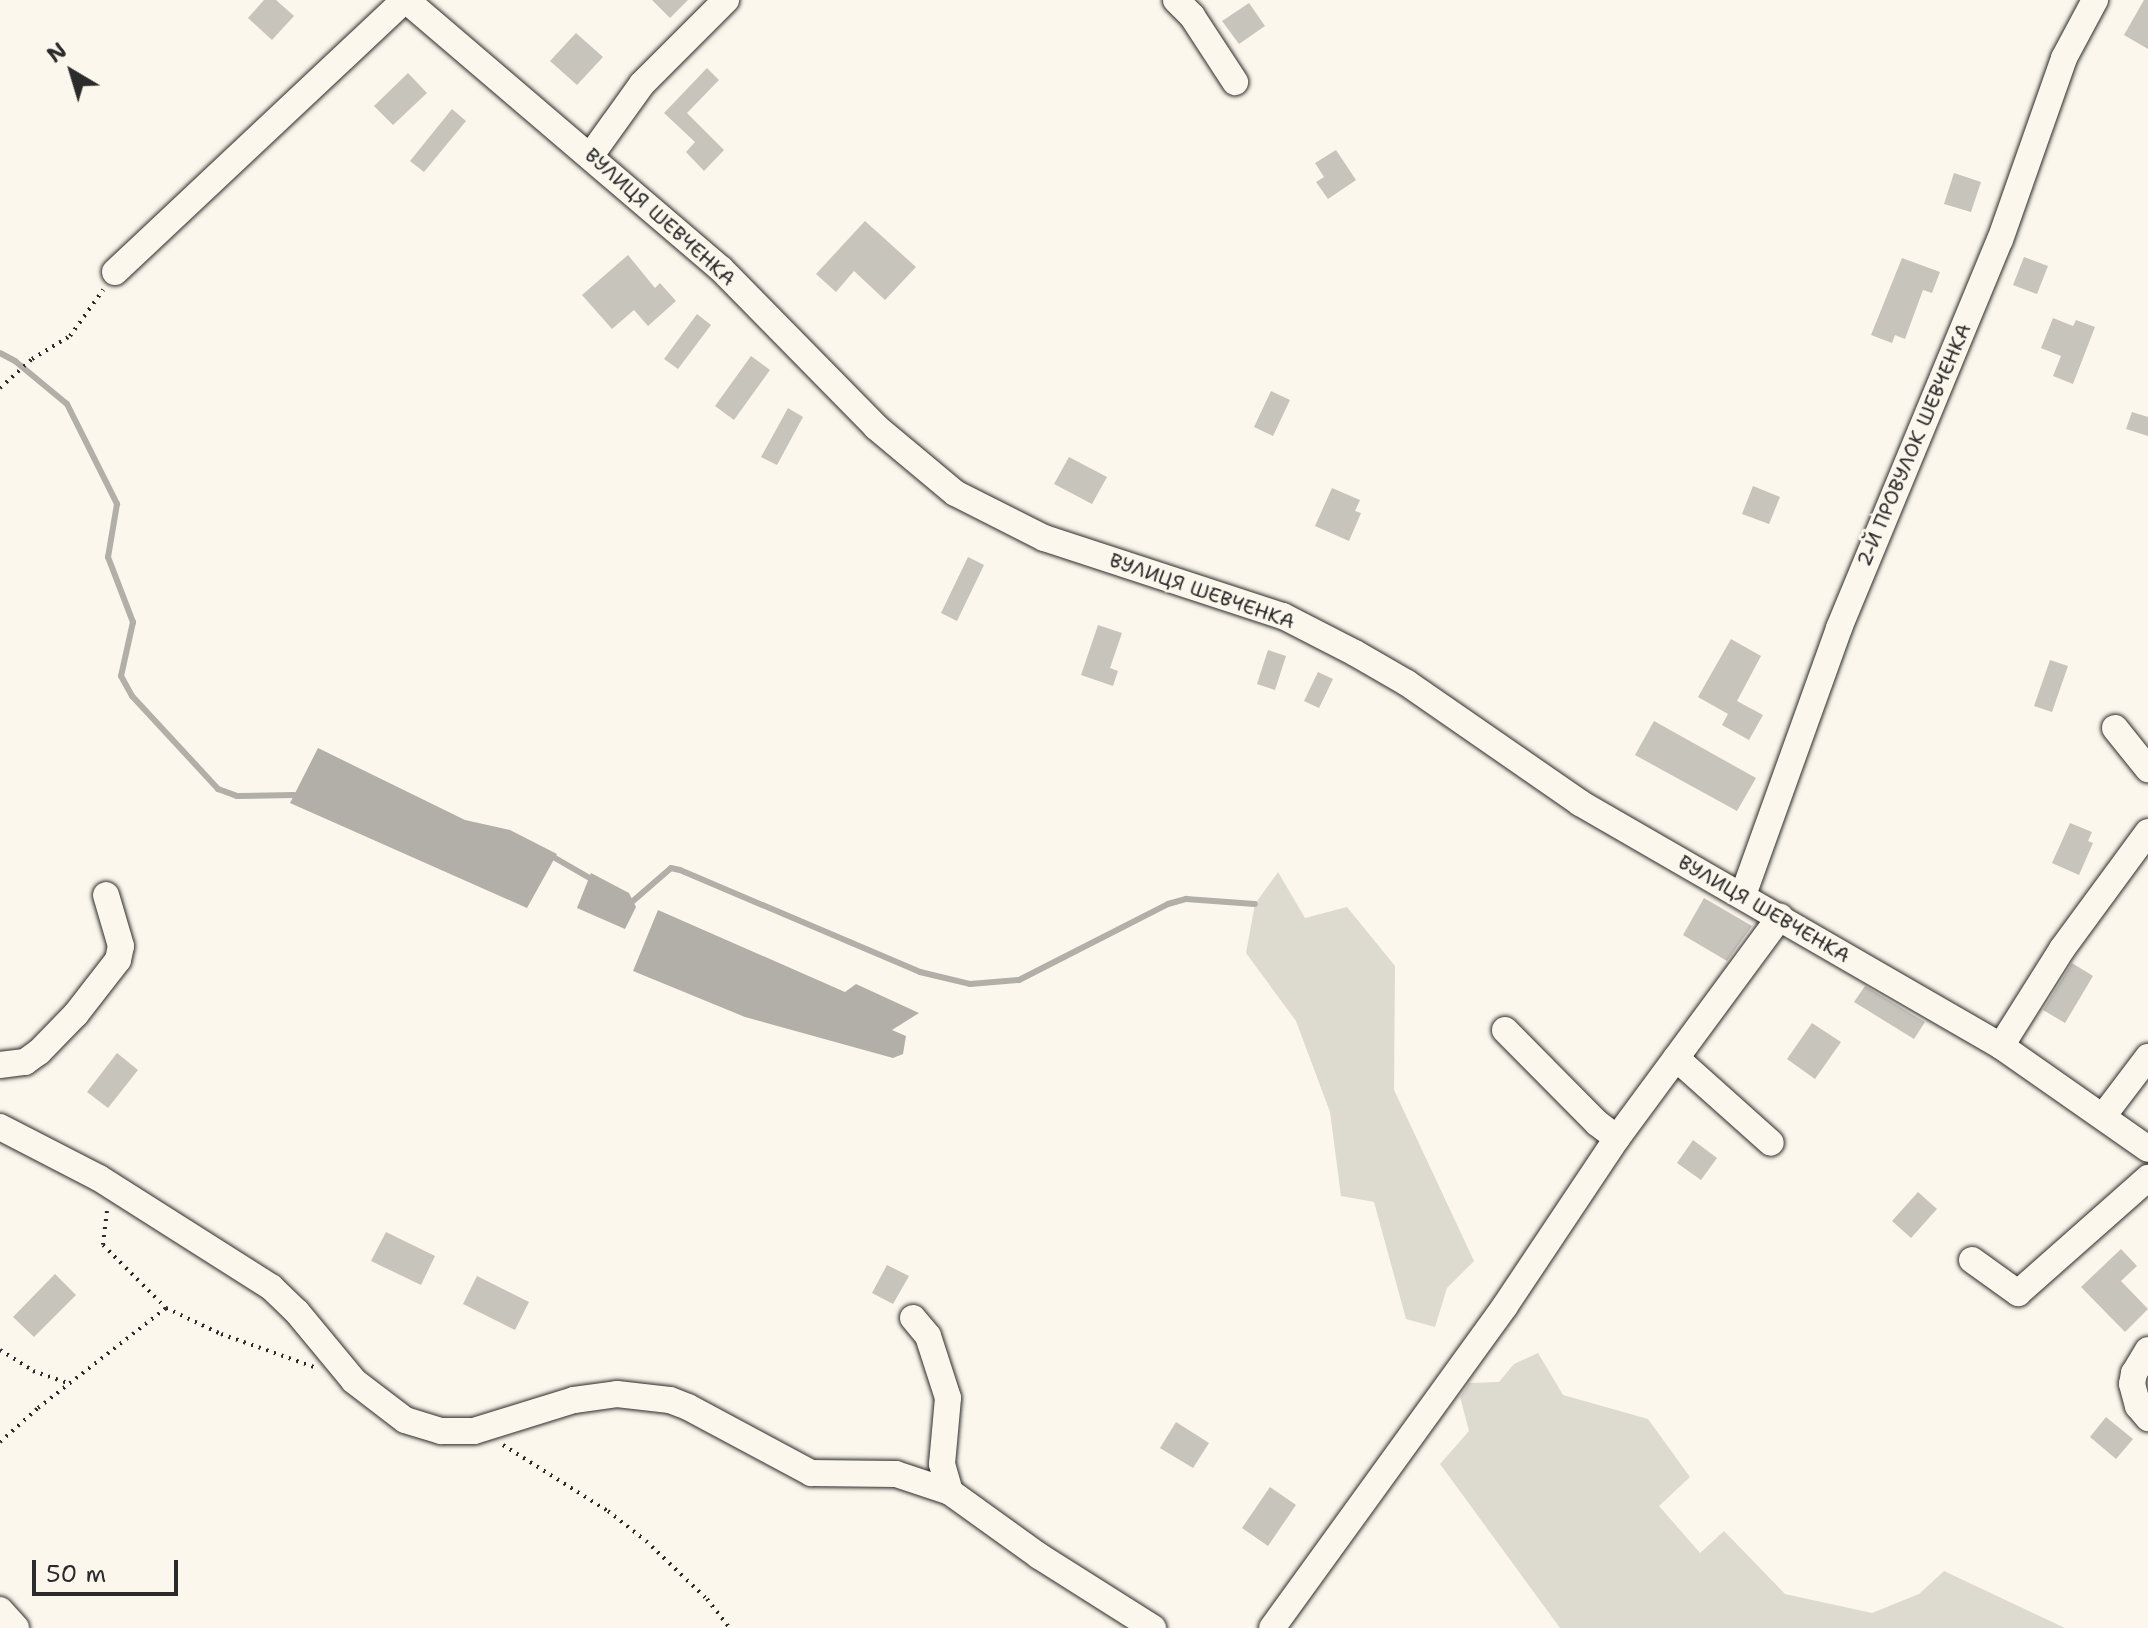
<!DOCTYPE html>
<html>
<head>
<meta charset="utf-8">
<style>
	body { margin:0 }
	#map { position:relative; width:2148px; height:1628px; overflow:hidden; background:#fbf7ec; font-family:"Shantell Sans",sans-serif }
	div>[style] { position:absolute }
	[style*='--x'] { left:calc(var(--x)*1px); top:calc(var(--y)*1px); width:calc(var(--w)*1px); rotate:calc(var(--a)*1deg) }
	.green>* { inset:0; background:#dddad0 }
	.water>* { inset:0; background:#b1afa7 }
	.stream>* { height:6px; margin:-3px; padding:0 3px; transform-origin:3px; border-radius:3px; background:#b1afa7 }
	.building>* { inset:0; background:#c7c4bc }
	.path>* { height:4px; margin-top:-2px; transform-origin:0; background:repeating-linear-gradient(90deg,#2b2b2b 0 2px,transparent 0 8px) }
	.roads { filter:drop-shadow(0 0 2px #2b2b2b) drop-shadow(0 0 2px #2b2b2b) }
	.minor>* { height:26px; margin:-13px; padding:0 13px; transform-origin:13px; border-radius:13px; background:#fbf7ec }
	span { translate:-50% -50%; white-space:nowrap; text-align:center; line-height:1.15; -webkit-text-stroke:6px #fbf7ec; paint-order:stroke }
	.street-label { font-size:20px; color:#2b2b2b }
	.north { position:absolute; left:32px; top:32px; width:80px; height:80px; -webkit-text-stroke:6px #fbf7ec; paint-order:stroke; rotate:322deg; font-size:22px; font-weight:700; line-height:32px; text-align:center; color:#2b2b2b }
	.north::after { content:''; display:block; margin:auto; width:28px; height:36px; background:#2b2b2b; clip-path:polygon(50% 0,100% 100%,50% 72%,0 100%) }
	.scale { position:absolute; left:32px; top:1560px; width:146px; height:36px; box-sizing:border-box; border:4px solid #2b2b2b; border-top:0; padding-left:10px; font-size:24px; line-height:28px; white-space:nowrap; color:#2b2b2b; -webkit-text-stroke:6px #fbf7ec; paint-order:stroke }
</style>
</head>
<body>
<div id="map">
	<div class="green">
		<div style="clip-path:polygon(1278px 872px,1305px 918px,1347px 907px,1395px 966px,1394px 1090px,1474px 1261px,1447px 1288px,1435px 1327px,1406px 1319px,1374px 1202px,1341px 1196px,1330px 1112px,1296px 1021px,1246px 953px,1255px 904px)"></div>
		<div style="clip-path:polygon(1538px 1353px,1563px 1395px,1648px 1419px,1690px 1477px,1659px 1506px,1700px 1553px,1724px 1531px,1785px 1594px,1872px 1613px,1919px 1594px,1944px 1571px,2065px 1628px,1560px 1628px,1440px 1464px,1469px 1431px,1460px 1397px,1469px 1383px,1499px 1382px,1514px 1364px)"></div>
	</div>
	<div class="water">
		<div style="clip-path:polygon(318px 748px,465px 820px,510px 830px,557px 854px,527px 908px,290px 803px)"></div>
		<div style="clip-path:polygon(591px 873px,629px 893px,636px 907px,625px 929px,577px 908px)"></div>
		<div style="clip-path:polygon(658px 910px,845px 992px,856px 984px,919px 1013px,892px 1030px,906px 1036px,903px 1054px,893px 1058px,745px 1017px,633px 971px)"></div>
	</div>
	<div class="stream">
		<div style="--x:0;--y:353;--w:17;--a:28"></div>
		<div style="--x:15;--y:361;--w:67;--a:39.6"></div>
		<div style="--x:67;--y:404;--w:112;--a:63.4"></div>
		<div style="--x:117;--y:504;--w:54;--a:99.6"></div>
		<div style="--x:108;--y:557;--w:70;--a:69"></div>
		<div style="--x:133;--y:622;--w:55;--a:102.5"></div>
		<div style="--x:121;--y:676;--w:23;--a:61"></div>
		<div style="--x:132;--y:696;--w:127;--a:47.2"></div>
		<div style="--x:218;--y:789;--w:20;--a:20"></div>
		<div style="--x:237;--y:796;--w:57;--a:-1"></div>
		<div style="--x:555;--y:858;--w:39;--a:30"></div>
		<div style="--x:633;--y:901;--w:50;--a:-41"></div>
		<div style="--x:671;--y:868;--w:9;--a:13"></div>
		<div style="--x:680;--y:870;--w:261;--a:23"></div>
		<div style="--x:920;--y:972;--w:51;--a:13.5"></div>
		<div style="--x:970;--y:984;--w:49;--a:-4.7"></div>
		<div style="--x:1019;--y:980;--w:167;--a:-27"></div>
		<div style="--x:1168;--y:904;--w:19;--a:-16"></div>
		<div style="--x:1186;--y:899;--w:69;--a:4.1"></div>
	</div>
	<div class="building">
		<div style="clip-path:polygon(264px 0,276px 0,294px 16px,272px 40px,248px 18px)"></div>
		<div style="clip-path:polygon(652px 0,688px 0,670px 18px)"></div>
		<div style="clip-path:polygon(2144px 0,2148px 0,2148px 49px,2124px 35px)"></div>
		<div style="clip-path:polygon(1249px 3px,1265px 26px,1239px 44px,1222px 21px)"></div>
		<div style="clip-path:polygon(576px 33px,603px 57px,577px 85px,550px 61px)"></div>
		<div style="clip-path:polygon(707px 68px,719px 80px,687px 113px,724px 150px,704px 171px,686px 152px,695px 142px,664px 113px)"></div>
		<div style="clip-path:polygon(408px 73px,427px 93px,393px 125px,374px 106px)"></div>
		<div style="clip-path:polygon(452px 109px,466px 121px,424px 172px,410px 161px)"></div>
		<div style="clip-path:polygon(1336px 150px,1356px 180px,1328px 199px,1316px 182px,1324px 177px,1315px 163px)"></div>
		<div style="clip-path:polygon(1954px 173px,1981px 182px,1971px 212px,1944px 204px)"></div>
		<div style="clip-path:polygon(865px 221px,916px 267px,885px 300px,854px 271px,836px 292px,816px 274px)"></div>
		<div style="clip-path:polygon(628px 255px,655px 288px,660px 283px,676px 301px,648px 326px,634px 310px,612px 329px,582px 295px)"></div>
		<div style="clip-path:polygon(2024px 257px,2048px 266px,2037px 294px,2013px 285px)"></div>
		<div style="clip-path:polygon(1902px 258px,1940px 272px,1932px 293px,1923px 290px,1905px 339px,1895px 335px,1892px 343px,1871px 335px)"></div>
		<div style="clip-path:polygon(697px 314px,711px 325px,678px 369px,664px 359px)"></div>
		<div style="clip-path:polygon(2053px 318px,2073px 326px,2076px 320px,2095px 327px,2073px 384px,2053px 376px,2061px 356px,2041px 348px)"></div>
		<div style="clip-path:polygon(751px 356px,770px 370px,734px 420px,715px 406px)"></div>
		<div style="clip-path:polygon(1271px 391px,1290px 400px,1273px 436px,1254px 427px)"></div>
		<div style="clip-path:polygon(788px 408px,803px 417px,777px 465px,761px 457px)"></div>
		<div style="clip-path:polygon(2132px 412px,2148px 417px,2148px 436px,2126px 429px)"></div>
		<div style="clip-path:polygon(1069px 457px,1107px 477px,1092px 504px,1054px 484px)"></div>
		<div style="clip-path:polygon(1753px 486px,1780px 497px,1769px 524px,1742px 514px)"></div>
		<div style="clip-path:polygon(1332px 488px,1360px 500px,1355px 511px,1361px 513px,1349px 541px,1315px 526px)"></div>
		<div style="clip-path:polygon(968px 557px,984px 565px,957px 621px,941px 613px)"></div>
		<div style="clip-path:polygon(1098px 625px,1122px 633px,1110px 668px,1118px 671px,1113px 686px,1081px 675px)"></div>
		<div style="clip-path:polygon(1731px 639px,1761px 656px,1737px 701px,1763px 715px,1749px 740px,1722px 725px,1728px 714px,1698px 697px)"></div>
		<div style="clip-path:polygon(1268px 650px,1286px 656px,1275px 690px,1257px 684px)"></div>
		<div style="clip-path:polygon(2050px 660px,2068px 666px,2052px 712px,2034px 706px)"></div>
		<div style="clip-path:polygon(1318px 672px,1333px 679px,1319px 708px,1304px 701px)"></div>
		<div style="clip-path:polygon(1654px 721px,1756px 778px,1737px 811px,1635px 755px)"></div>
		<div style="clip-path:polygon(2070px 823px,2092px 832px,2088px 841px,2093px 843px,2079px 875px,2052px 863px)"></div>
		<div style="clip-path:polygon(1704px 898px,1752px 926px,1727px 961px,1683px 935px)"></div>
		<div style="clip-path:polygon(2072px 963px,2093px 976px,2065px 1023px,2043px 1010px)"></div>
		<div style="clip-path:polygon(1865px 986px,1925px 1022px,1914px 1039px,1854px 1002px)"></div>
		<div style="clip-path:polygon(1812px 1023px,1841px 1042px,1815px 1079px,1787px 1059px)"></div>
		<div style="clip-path:polygon(117px 1053px,138px 1070px,108px 1108px,87px 1092px)"></div>
		<div style="clip-path:polygon(1693px 1140px,1717px 1158px,1701px 1180px,1677px 1163px)"></div>
		<div style="clip-path:polygon(1918px 1192px,1937px 1209px,1911px 1238px,1892px 1221px)"></div>
		<div style="clip-path:polygon(386px 1232px,435px 1256px,421px 1285px,371px 1261px)"></div>
		<div style="clip-path:polygon(2121px 1249px,2137px 1266px,2121px 1281px,2148px 1309px,2125px 1332px,2081px 1287px)"></div>
		<div style="clip-path:polygon(887px 1265px,909px 1276px,893px 1304px,872px 1293px)"></div>
		<div style="clip-path:polygon(55px 1274px,76px 1295px,34px 1337px,13px 1317px)"></div>
		<div style="clip-path:polygon(477px 1276px,529px 1302px,515px 1330px,463px 1304px)"></div>
		<div style="clip-path:polygon(2106px 1417px,2133px 1439px,2116px 1459px,2090px 1437px)"></div>
		<div style="clip-path:polygon(1176px 1422px,1209px 1443px,1193px 1468px,1160px 1448px)"></div>
		<div style="clip-path:polygon(1270px 1487px,1296px 1505px,1268px 1546px,1242px 1528px)"></div>
	</div>
	<div class="path">
		<div style="--x:0;--y:388;--w:43;--a:-42.2"></div>
		<div style="--x:32;--y:359;--w:44;--a:-31.2"></div>
		<div style="--x:70;--y:336;--w:57;--a:-54.3"></div>
		<div style="--x:107;--y:1211;--w:34;--a:97"></div>
		<div style="--x:103;--y:1245;--w:89;--a:45"></div>
		<div style="--x:166;--y:1308;--w:61;--a:25.3"></div>
		<div style="--x:221;--y:1334;--w:99;--a:19.5"></div>
		<div style="--x:0;--y:1350;--w:39;--a:32"></div>
		<div style="--x:33;--y:1371;--w:37;--a:19"></div>
		<div style="--x:0;--y:1442;--w:51;--a:-41.8"></div>
		<div style="--x:38;--y:1408;--w:162;--a:-38"></div>
		<div style="--x:503;--y:1445;--w:124;--a:32.2"></div>
		<div style="--x:608;--y:1511;--w:48;--a:38.3"></div>
		<div style="--x:646;--y:1541;--w:84;--a:43.6"></div>
		<div style="--x:707;--y:1599;--w:37;--a:52"></div>
	</div>
	<div class="roads">
		<div class="minor">
			<div style="--x:406;--y:0;--w:414;--a:40.5"></div>
			<div style="--x:721;--y:269;--w:221;--a:45.5"></div>
			<div style="--x:876;--y:427;--w:103;--a:39.9"></div>
			<div style="--x:955;--y:493;--w:100;--a:26.8"></div>
			<div style="--x:1044;--y:538;--w:251;--a:18.1"></div>
			<div style="--x:1283;--y:616;--w:81;--a:27.2"></div>
			<div style="--x:1355;--y:653;--w:60;--a:30"></div>
			<div style="--x:1407;--y:683;--w:211;--a:34.7"></div>
			<div style="--x:1580;--y:803;--w:486;--a:30"></div>
			<div style="--x:2001;--y:1046;--w:179;--a:35"></div>
			<div style="--x:1176;--y:0;--w:23;--a:45"></div>
			<div style="--x:1192;--y:16;--w:79;--a:56.9"></div>
			<div style="--x:591;--y:155;--w:87;--a:-54.3"></div>
			<div style="--x:642;--y:84;--w:119;--a:-45"></div>
			<div style="--x:115;--y:272;--w:398;--a:-43.2"></div>
			<div style="--x:2115;--y:728;--w:53;--a:51.2"></div>
			<div style="--x:1743;--y:895;--w:284;--a:-70.2"></div>
			<div style="--x:1839;--y:628;--w:420;--a:-67.5"></div>
			<div style="--x:2000;--y:240;--w:193;--a:-70.6"></div>
			<div style="--x:2064;--y:58;--w:66;--a:-61.9"></div>
			<div style="--x:1505;--y:1030;--w:131;--a:45.3"></div>
			<div style="--x:1597;--y:1123;--w:25;--a:37"></div>
			<div style="--x:2001;--y:1046;--w:115;--a:-57.8"></div>
			<div style="--x:2062;--y:949;--w:145;--a:-53.7"></div>
			<div style="--x:1676;--y:1058;--w:127;--a:41.8"></div>
			<div style="--x:0;--y:1065;--w:25;--a:-7"></div>
			<div style="--x:25;--y:1062;--w:17;--a:-36"></div>
			<div style="--x:39;--y:1052;--w:53;--a:-45.8"></div>
			<div style="--x:76;--y:1014;--w:68;--a:-52.1"></div>
			<div style="--x:118;--y:960;--w:14;--a:-78"></div>
			<div style="--x:121;--y:946;--w:53;--a:-106.4"></div>
			<div style="--x:2104;--y:1115;--w:73;--a:-52.8"></div>
			<div style="--x:0;--y:1127;--w:111;--a:27.3"></div>
			<div style="--x:99;--y:1178;--w:204;--a:32.4"></div>
			<div style="--x:271;--y:1287;--w:36;--a:44"></div>
			<div style="--x:297;--y:1312;--w:89;--a:50.4"></div>
			<div style="--x:354;--y:1381;--w:64;--a:37.4"></div>
			<div style="--x:405;--y:1420;--w:38;--a:17"></div>
			<div style="--x:441;--y:1431;--w:33;--a:0"></div>
			<div style="--x:474;--y:1431;--w:105;--a:-17.2"></div>
			<div style="--x:574;--y:1400;--w:43;--a:-7.9"></div>
			<div style="--x:617;--y:1394;--w:53;--a:6.5"></div>
			<div style="--x:670;--y:1400;--w:19;--a:21"></div>
			<div style="--x:688;--y:1407;--w:140;--a:28.2"></div>
			<div style="--x:811;--y:1473;--w:85;--a:0.7"></div>
			<div style="--x:896;--y:1474;--w:57;--a:18.4"></div>
			<div style="--x:950;--y:1492;--w:110;--a:35.7"></div>
			<div style="--x:1039;--y:1556;--w:135;--a:32.3"></div>
			<div style="--x:1972;--y:1260;--w:57;--a:35.7"></div>
			<div style="--x:2018;--y:1293;--w:174;--a:-41.5"></div>
			<div style="--x:913;--y:1318;--w:23;--a:50"></div>
			<div style="--x:928;--y:1336;--w:65;--a:72.1"></div>
			<div style="--x:948;--y:1398;--w:66;--a:95.2"></div>
			<div style="--x:942;--y:1464;--w:29;--a:74"></div>
			<div style="--x:2148;--y:1350;--w:27;--a:121"></div>
			<div style="--x:2134;--y:1373;--w:11;--a:100"></div>
			<div style="--x:2132;--y:1384;--w:23;--a:75"></div>
			<div style="--x:2138;--y:1406;--w:16;--a:50"></div>
			<div style="--x:0;--y:1610;--w:24;--a:48"></div>
			<div style="--x:1272;--y:1628;--w:397;--a:-54.1"></div>
			<div style="--x:1505;--y:1306;--w:202;--a:-56.3"></div>
			<div style="--x:1617;--y:1138;--w:275;--a:-53.6"></div>
		</div>
	</div>
	<div class="street-label">
		<span style="left:660px;top:217px;rotate:42deg">ВУЛИЦЯ ШЕВЧЕНКА</span>
		<span style="left:1914px;top:445px;rotate:-67deg">2-Й ПРОВУЛОК ШЕВЧЕНКА</span>
		<span style="left:1202px;top:591px;rotate:19deg">ВУЛИЦЯ ШЕВЧЕНКА</span>
		<span style="left:1764px;top:909px;rotate:30deg">ВУЛИЦЯ ШЕВЧЕНКА</span>
	</div>
	<div class="north">N</div>
	<div class="scale">50 m</div>
</div>
</body>
</html>
